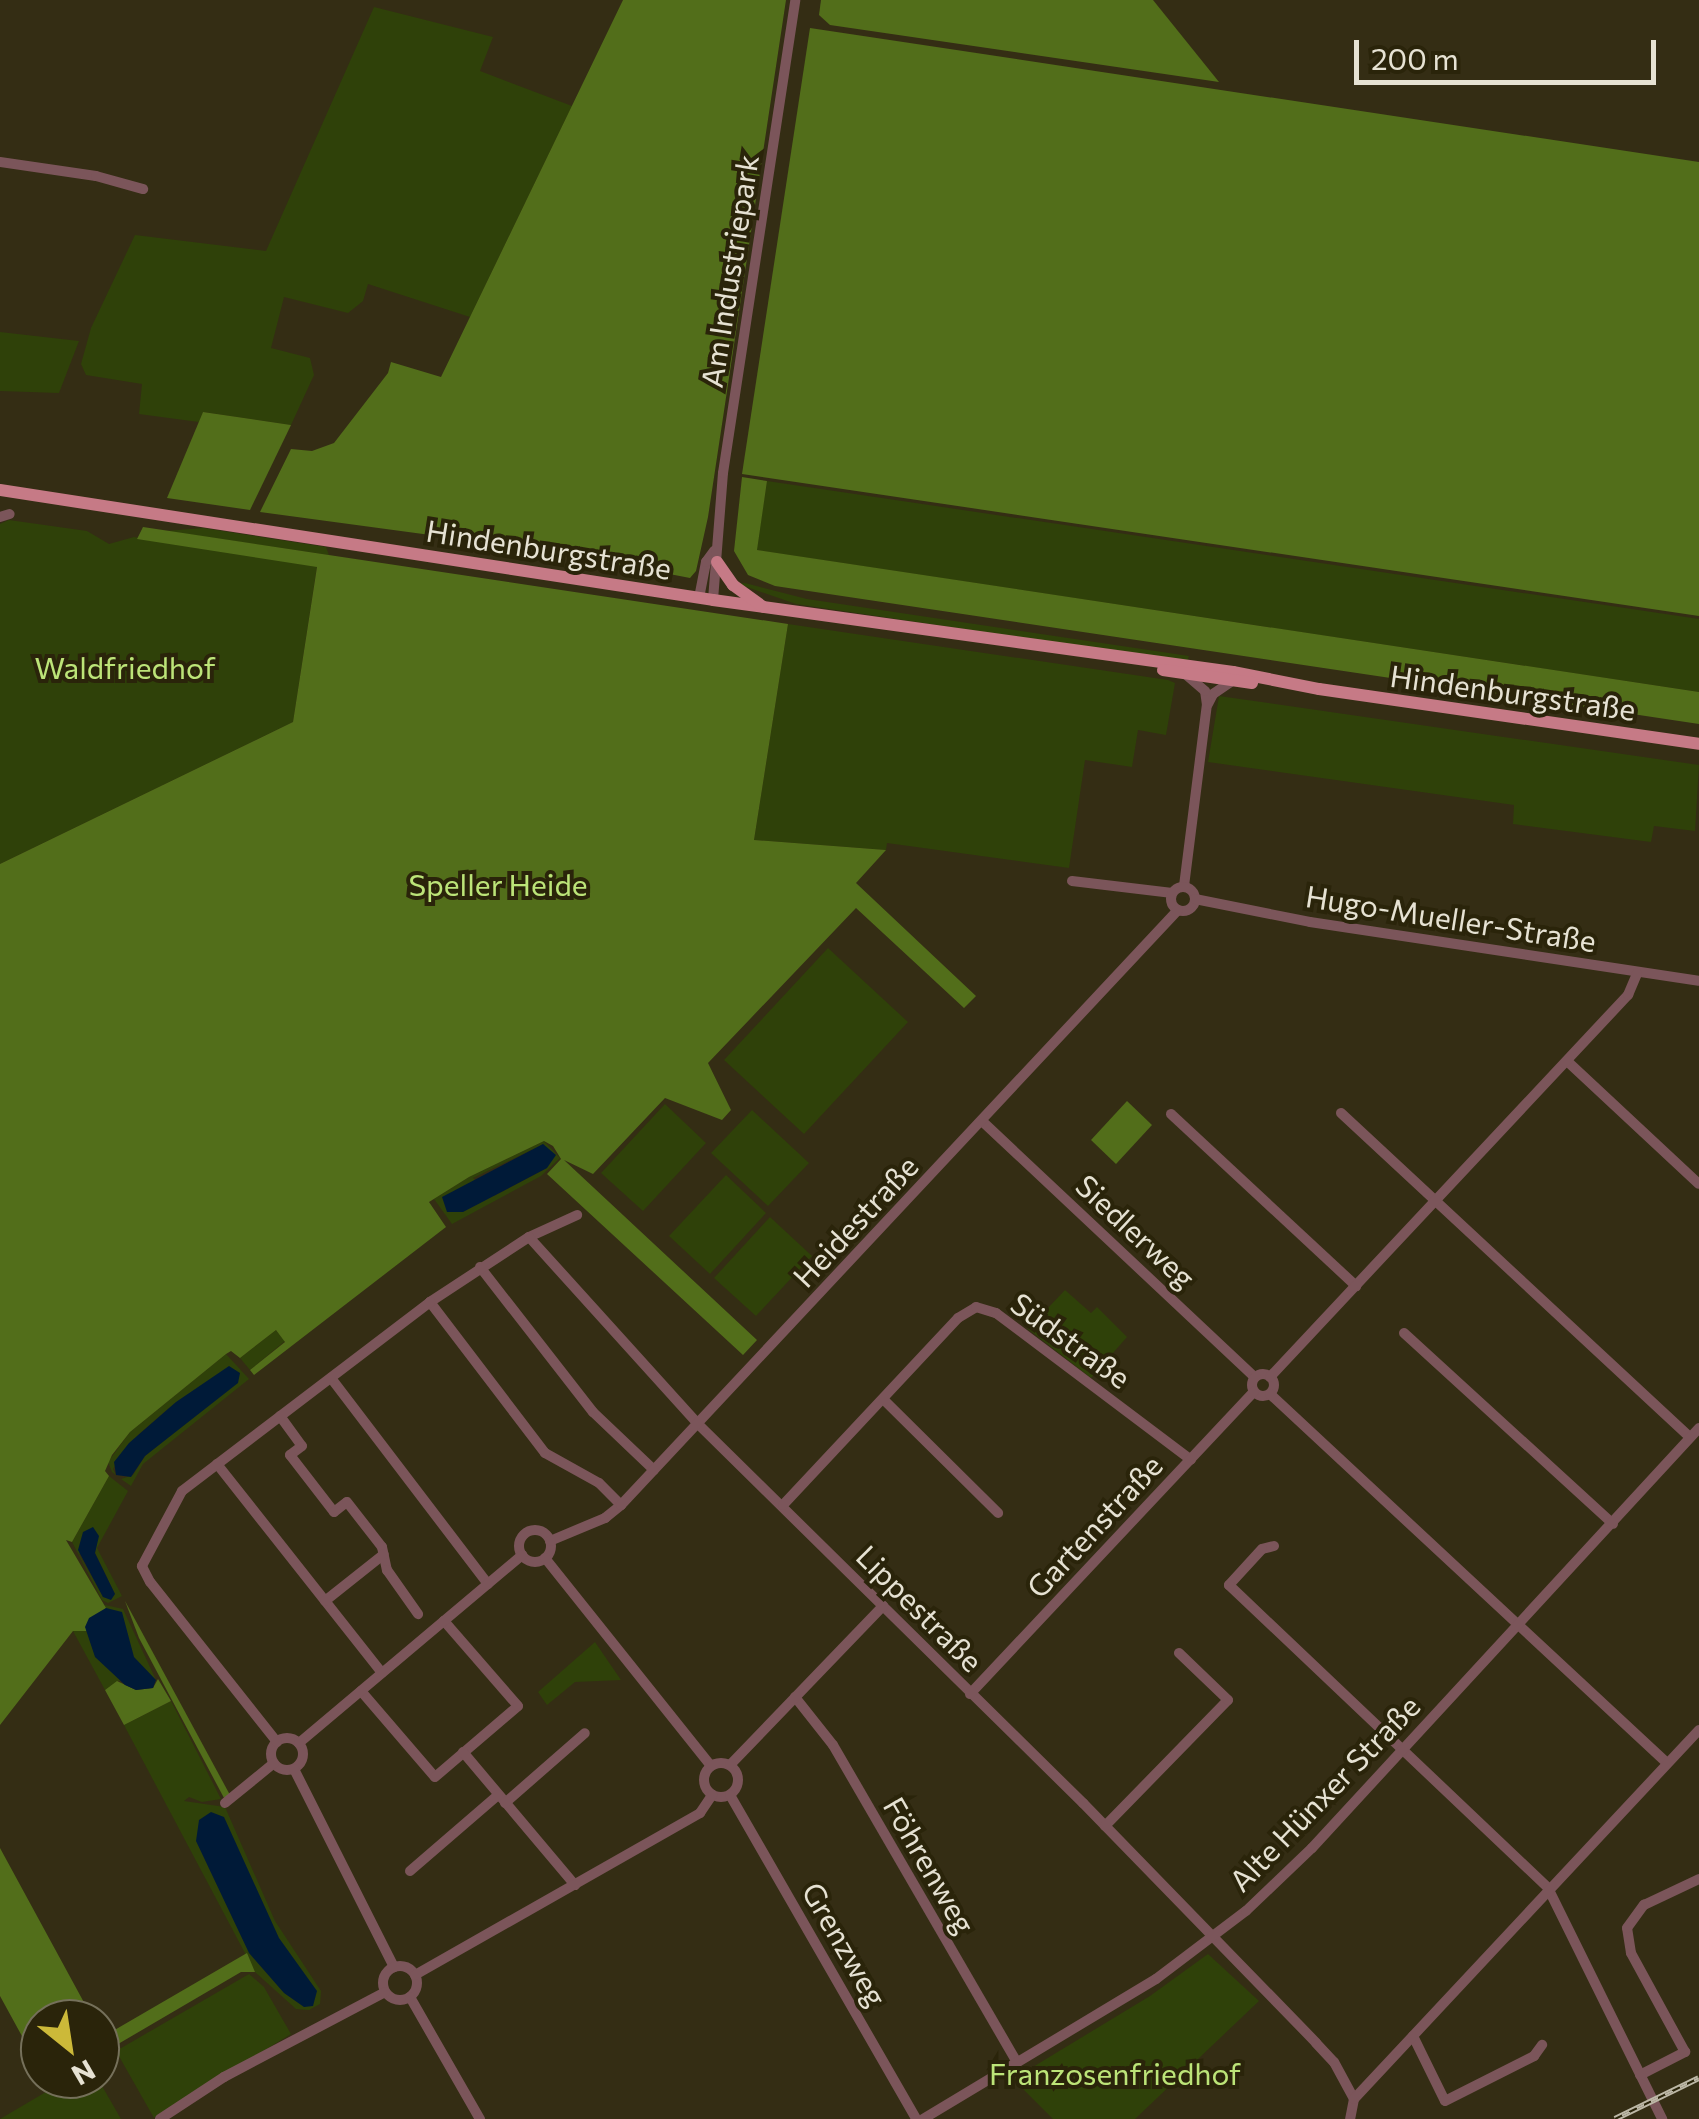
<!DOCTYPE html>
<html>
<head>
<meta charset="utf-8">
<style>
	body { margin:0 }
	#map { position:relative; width:1699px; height:2119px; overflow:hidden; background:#342d14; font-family:Commissioner,sans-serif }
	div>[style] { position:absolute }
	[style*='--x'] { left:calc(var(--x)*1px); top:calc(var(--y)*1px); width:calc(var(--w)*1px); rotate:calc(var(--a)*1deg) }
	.green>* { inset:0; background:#2f4109 }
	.forest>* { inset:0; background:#526e1a }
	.water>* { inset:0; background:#001a38 }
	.minor>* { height:10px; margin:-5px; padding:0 5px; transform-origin:5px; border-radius:5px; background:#7b555a }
	.minor>.ring { margin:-5px; padding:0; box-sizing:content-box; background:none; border:10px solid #7b555a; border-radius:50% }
	.major>* { height:12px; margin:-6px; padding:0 6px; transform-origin:6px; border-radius:6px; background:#c67a86 }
	.rail>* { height:6px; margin-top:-3px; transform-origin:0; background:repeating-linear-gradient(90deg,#2a240a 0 8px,#bdb8a7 0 16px); box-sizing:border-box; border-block:2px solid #bdb8a7 }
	span { translate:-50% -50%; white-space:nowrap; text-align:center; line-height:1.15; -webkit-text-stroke:8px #2a240a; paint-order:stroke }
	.street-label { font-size:30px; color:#e6e2d3 }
	.park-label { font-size:30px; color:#bce478 }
	.north { position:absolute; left:20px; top:1999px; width:100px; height:100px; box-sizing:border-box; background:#2a240a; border:2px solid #75705a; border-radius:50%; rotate:150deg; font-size:28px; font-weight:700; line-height:40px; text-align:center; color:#e6e2d3 }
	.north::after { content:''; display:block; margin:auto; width:35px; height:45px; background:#ccb939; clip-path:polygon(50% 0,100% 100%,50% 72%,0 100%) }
	.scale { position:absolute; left:1354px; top:40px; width:302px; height:45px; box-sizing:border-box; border:5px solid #e6e2d3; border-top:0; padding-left:12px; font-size:30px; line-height:35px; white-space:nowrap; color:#e6e2d3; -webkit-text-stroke:8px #2a240a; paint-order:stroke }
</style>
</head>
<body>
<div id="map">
	<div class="green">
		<div style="clip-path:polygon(374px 7px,493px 37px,480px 71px,572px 106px,470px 317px,368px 284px,363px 301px,348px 313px,284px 297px,271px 348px,310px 358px,314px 375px,291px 425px,203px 412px,199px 422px,139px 414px,142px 384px,86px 375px,81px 364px,91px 328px,135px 235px,266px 251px)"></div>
		<div style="clip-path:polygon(0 332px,79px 341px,59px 393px,0 391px)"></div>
		<div style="clip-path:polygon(767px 481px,1699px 619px,1699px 692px,756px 550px)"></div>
		<div style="clip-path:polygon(9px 520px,87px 531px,109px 544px,134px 537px,317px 566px,293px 722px,0 864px,0 524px)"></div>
		<div style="clip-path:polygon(203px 528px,326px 547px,329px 555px,165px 531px)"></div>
		<div style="clip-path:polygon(745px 583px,807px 599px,1189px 656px,1187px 662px,796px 604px,738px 584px)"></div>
		<div style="clip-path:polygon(788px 624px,1168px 680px,1175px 683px,1166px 735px,1138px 730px,1132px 767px,1085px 760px,1069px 868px,887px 843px,886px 850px,754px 840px)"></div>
		<div style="clip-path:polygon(1219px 696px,1699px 765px,1695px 831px,1654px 826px,1651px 842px,1513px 824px,1514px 805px,1208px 762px)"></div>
		<div style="clip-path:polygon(828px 948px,908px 1022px,804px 1134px,724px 1060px)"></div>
		<div style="clip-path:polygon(665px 1104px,706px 1143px,643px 1211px,601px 1173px)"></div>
		<div style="clip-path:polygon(752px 1110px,809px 1163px,768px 1206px,711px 1153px)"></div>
		<div style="clip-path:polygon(evenodd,544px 1141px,560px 1158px,541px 1176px,452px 1224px,434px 1199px,469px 1177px,544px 1141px,544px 1144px,547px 1168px,494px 1196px,473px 1178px,544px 1144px)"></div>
		<div style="clip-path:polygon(726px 1175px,766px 1213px,710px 1274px,669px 1236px)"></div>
		<div style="clip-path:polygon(770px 1217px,812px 1256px,756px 1316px,714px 1278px)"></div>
		<div style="clip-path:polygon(1065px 1290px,1091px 1313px,1097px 1307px,1127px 1337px,1091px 1378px,1028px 1329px)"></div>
		<div style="clip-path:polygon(276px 1330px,285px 1341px,250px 1370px,240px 1358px)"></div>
		<div style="clip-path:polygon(226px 1354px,249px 1379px,143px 1464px,131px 1486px,121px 1479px,133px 1475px,145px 1456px,212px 1400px,170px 1407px,138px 1435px,113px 1469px,116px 1475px,112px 1472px,108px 1462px,130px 1432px)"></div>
		<div style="clip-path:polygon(evenodd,109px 1476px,128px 1491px,97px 1548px,122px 1596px,108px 1603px,102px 1600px,72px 1542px,109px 1476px,97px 1540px,95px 1553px,115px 1594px,103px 1597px,79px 1554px,97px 1540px)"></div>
		<div style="clip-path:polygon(105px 1605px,123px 1609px,156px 1680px,118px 1681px,105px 1690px,73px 1631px,85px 1631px)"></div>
		<div style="clip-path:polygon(595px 1642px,621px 1680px,575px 1682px,547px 1705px,538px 1692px)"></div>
		<div style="clip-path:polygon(171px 1701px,221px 1799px,202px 1802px,189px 1797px,184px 1801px,225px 1807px,275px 1921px,321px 1991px,320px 2004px,309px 2010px,296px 2009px,255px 1972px,124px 1725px)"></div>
		<div style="clip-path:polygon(1208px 1954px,1259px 2001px,1135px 2119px,1053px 2119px,1013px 2079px,1150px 1996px)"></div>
		<div style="clip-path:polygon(249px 1974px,264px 1987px,291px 2034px,154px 2118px,116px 2051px)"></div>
		<div style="clip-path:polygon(68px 2079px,98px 2079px,121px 2119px,0 2119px)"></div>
	</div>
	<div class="forest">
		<div style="clip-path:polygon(623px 0,786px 0,708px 517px,696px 571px,690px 578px,556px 552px,260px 512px,291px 449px,312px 451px,334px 443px,388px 373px,391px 362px,441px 377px)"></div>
		<div style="clip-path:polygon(821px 0,1153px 0,1219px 82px,830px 25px,819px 15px)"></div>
		<div style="clip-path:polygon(810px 28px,1699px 162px,1699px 616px,742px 474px)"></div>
		<div style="clip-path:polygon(203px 412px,291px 425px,250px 510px,167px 498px)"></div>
		<div style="clip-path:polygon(742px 477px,767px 481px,757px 550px,1699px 692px,1699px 724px,775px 586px,748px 575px,734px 551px)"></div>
		<div style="clip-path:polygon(143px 527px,788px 624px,754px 840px,886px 850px,856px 883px,976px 996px,964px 1008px,856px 908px,708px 1063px,731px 1110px,722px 1120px,665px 1098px,593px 1174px,564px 1160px,757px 1340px,743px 1355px,547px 1174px,561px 1159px,553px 1146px,544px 1141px,469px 1177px,429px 1202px,446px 1227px,254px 1375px,250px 1370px,285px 1342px,276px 1330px,240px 1358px,231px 1351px,226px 1354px,130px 1432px,112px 1455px,105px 1471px,109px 1476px,72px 1542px,66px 1540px,106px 1608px,86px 1631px,73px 1631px,0 1725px,0 864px,293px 722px,317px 567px,137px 539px)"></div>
		<div style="clip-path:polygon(1127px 1101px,1152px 1125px,1116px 1164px,1091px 1140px)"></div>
		<div style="clip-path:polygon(125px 1601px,230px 1795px,224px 1798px,139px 1638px)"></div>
		<div style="clip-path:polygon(158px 1679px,171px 1701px,124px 1725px,105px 1690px,117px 1681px,136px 1690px,153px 1688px)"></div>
		<div style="clip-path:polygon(0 1848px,93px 2019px,40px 2019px,40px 2069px,0 1996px)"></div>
		<div style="clip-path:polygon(247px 1953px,255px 1972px,241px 1972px,113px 2047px,106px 2035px)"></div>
	</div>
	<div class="water">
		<div style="clip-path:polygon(543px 1144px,556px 1155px,547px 1168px,463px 1212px,447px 1212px,442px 1197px)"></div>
		<div style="clip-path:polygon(229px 1366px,240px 1373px,238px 1383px,145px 1456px,131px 1477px,116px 1475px,114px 1462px,129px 1443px,176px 1402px)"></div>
		<div style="clip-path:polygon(93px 1527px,99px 1536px,95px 1553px,115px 1594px,111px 1600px,103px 1597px,78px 1550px,83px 1532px)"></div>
		<div style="clip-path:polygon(106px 1608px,122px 1612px,134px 1657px,156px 1680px,153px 1688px,136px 1690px,125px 1685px,95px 1657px,85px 1627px,89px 1618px)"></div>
		<div style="clip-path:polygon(211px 1812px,224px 1817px,279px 1938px,317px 1991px,313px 2006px,304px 2007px,284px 1993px,249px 1953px,196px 1841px,199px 1820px)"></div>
	</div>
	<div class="minor">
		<div style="--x:0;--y:162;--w:97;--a:8.3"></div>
		<div style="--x:96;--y:176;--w:49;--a:15.5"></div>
		<div style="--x:0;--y:517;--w:10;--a:-17"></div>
		<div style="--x:699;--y:598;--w:37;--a:-79"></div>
		<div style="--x:706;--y:562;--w:14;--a:-54"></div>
		<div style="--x:713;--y:600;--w:127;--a:-85.5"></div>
		<div style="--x:723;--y:473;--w:478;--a:-81.3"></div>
		<div style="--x:1208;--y:704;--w:11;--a:-63"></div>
		<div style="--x:1213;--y:694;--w:22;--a:-34"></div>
		<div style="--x:1072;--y:881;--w:101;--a:6.8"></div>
		<div style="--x:1184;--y:886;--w:182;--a:-82.8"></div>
		<div style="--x:1207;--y:705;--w:14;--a:-98"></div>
		<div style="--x:1205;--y:691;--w:23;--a:-139"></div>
		<div class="ring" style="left:1171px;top:887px;width:14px;height:14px"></div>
		<div style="--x:1195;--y:899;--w:117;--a:11.3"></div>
		<div style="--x:1310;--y:922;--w:393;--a:8.6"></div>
		<div style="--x:1567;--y:1061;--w:180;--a:43"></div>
		<div style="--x:1341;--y:1113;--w:476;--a:42.9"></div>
		<div style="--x:1171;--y:1114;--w:253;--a:42.9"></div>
		<div style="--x:983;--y:1122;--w:373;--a:43.2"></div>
		<div style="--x:529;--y:1237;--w:53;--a:-24.6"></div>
		<div style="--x:480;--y:1267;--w:184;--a:52.1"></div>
		<div style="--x:593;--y:1412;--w:84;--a:43.6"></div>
		<div style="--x:1404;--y:1333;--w:283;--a:42.4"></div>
		<div class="ring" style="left:1252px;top:1374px;width:12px;height:12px"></div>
		<div style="--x:1270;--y:1377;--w:524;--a:-46.86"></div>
		<div style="--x:1628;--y:995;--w:23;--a:-67"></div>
		<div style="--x:331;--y:1378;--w:259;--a:52.7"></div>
		<div style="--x:1270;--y:1394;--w:542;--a:42.91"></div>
		<div style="--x:883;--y:1399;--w:162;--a:44.7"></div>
		<div style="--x:280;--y:1416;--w:37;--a:54"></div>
		<div style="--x:302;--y:1446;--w:15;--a:143"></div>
		<div style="--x:290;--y:1455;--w:72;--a:52.3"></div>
		<div style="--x:334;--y:1512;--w:16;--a:-38"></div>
		<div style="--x:347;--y:1502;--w:57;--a:52.1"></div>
		<div style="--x:382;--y:1547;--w:24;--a:78"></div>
		<div style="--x:387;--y:1570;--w:54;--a:54.8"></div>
		<div style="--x:217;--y:1464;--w:266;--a:51.7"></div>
		<div style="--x:621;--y:1505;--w:31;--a:-135"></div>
		<div style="--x:599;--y:1483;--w:62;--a:-150.9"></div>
		<div style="--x:545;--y:1453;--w:190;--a:-127.3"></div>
		<div style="--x:430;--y:1302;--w:118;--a:-33.3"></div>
		<div style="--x:529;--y:1237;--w:253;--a:47.9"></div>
		<div style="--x:699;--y:1425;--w:539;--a:44.55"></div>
		<div style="--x:1083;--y:1803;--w:334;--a:45.8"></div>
		<div style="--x:1316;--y:2043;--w:26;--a:47"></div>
		<div style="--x:1334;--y:2062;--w:42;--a:61.6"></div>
		<div style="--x:1354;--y:2099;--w:20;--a:101"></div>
		<div style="--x:783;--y:1505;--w:256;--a:-46.9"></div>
		<div style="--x:958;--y:1318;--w:21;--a:-31"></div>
		<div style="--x:976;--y:1307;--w:21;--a:17"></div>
		<div style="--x:996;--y:1313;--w:244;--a:37"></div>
		<div class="ring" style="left:519px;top:1530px;width:22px;height:22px"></div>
		<div style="--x:550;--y:1541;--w:60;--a:-22.7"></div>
		<div style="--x:605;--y:1518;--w:21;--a:-39"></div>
		<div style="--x:621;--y:1505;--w:815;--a:-46.89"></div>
		<div style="--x:1274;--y:1546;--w:12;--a:166"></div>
		<div style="--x:1262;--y:1549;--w:49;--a:132.5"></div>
		<div style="--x:1229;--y:1585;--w:440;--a:43.5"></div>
		<div style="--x:1548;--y:1888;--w:258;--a:63.7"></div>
		<div style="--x:545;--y:1558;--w:266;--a:51.4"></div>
		<div style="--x:325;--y:1601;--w:75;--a:-38.5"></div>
		<div style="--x:361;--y:1691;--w:113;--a:49.3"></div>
		<div style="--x:435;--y:1777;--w:109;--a:-40.5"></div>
		<div style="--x:518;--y:1706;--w:113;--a:-131"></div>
		<div style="--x:970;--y:1694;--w:415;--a:-46.8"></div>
		<div style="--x:795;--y:1697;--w:61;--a:51.6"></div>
		<div style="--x:833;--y:1745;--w:367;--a:59.9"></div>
		<div class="ring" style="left:271px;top:1738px;width:22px;height:22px"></div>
		<div style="--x:277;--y:1742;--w:204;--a:-128.4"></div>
		<div style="--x:150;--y:1582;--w:18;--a:-117"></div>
		<div style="--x:142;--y:1566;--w:85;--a:-61.9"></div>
		<div style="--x:182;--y:1491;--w:312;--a:-37.3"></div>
		<div style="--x:299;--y:1743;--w:292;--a:-40.1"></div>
		<div style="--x:463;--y:1752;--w:174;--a:49.9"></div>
		<div class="ring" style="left:704px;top:1763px;width:24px;height:24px"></div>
		<div style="--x:730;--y:1765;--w:221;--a:-46.1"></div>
		<div style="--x:294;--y:1769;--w:222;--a:63.2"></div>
		<div style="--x:730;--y:1795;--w:374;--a:60.1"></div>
		<div style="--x:225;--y:1803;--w:63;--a:-39.2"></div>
		<div style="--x:505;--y:1803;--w:106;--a:-41.2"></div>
		<div style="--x:1105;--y:1826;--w:176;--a:-45.7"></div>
		<div style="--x:1228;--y:1700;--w:68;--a:-136.2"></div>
		<div style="--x:410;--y:1871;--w:116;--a:-40.8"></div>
		<div class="ring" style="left:383px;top:1966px;width:24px;height:24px"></div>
		<div style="--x:415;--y:1975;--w:328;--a:-29.6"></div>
		<div style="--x:700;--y:1813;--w:22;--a:-56"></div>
		<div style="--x:410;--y:1997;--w:141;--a:60.2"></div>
		<div style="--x:1413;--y:2036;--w:72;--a:63.8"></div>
		<div style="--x:1445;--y:2101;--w:100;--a:-26.8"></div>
		<div style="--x:1534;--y:2056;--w:14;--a:-54"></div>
		<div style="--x:1640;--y:2075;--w:51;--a:-27.1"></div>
		<div style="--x:1685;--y:2052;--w:113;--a:-118.6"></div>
		<div style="--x:1631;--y:1953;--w:25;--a:-99"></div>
		<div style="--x:1627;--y:1928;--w:29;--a:-54"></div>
		<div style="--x:1644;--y:1905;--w:61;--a:-25.3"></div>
		<div style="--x:1354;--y:2099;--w:505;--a:-46.93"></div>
		<div style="--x:160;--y:2119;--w:77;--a:-33.3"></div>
		<div style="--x:224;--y:2077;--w:182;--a:-27.8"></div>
		<div style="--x:923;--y:2119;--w:272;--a:-31"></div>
		<div style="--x:1156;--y:1979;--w:113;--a:-37.1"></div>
		<div style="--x:1246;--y:1911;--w:91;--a:-43.7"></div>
		<div style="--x:1312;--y:1848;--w:571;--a:-47.34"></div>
	</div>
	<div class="major">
		<div style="--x:0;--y:490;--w:721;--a:8.77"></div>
		<div style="--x:713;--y:600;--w:525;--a:7.88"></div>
		<div style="--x:1233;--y:672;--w:88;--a:11.2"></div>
		<div style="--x:1319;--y:689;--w:384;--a:8.2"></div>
		<div style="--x:717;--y:562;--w:28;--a:55"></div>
		<div style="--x:733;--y:585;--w:37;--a:36"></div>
		<div style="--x:1163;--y:670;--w:90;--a:8.3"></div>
	</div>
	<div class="rail">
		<div style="--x:1615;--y:2119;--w:93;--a:-26"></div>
	</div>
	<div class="street-label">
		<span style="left:729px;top:271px;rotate:-81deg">Am Industriepark</span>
		<span style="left:549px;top:549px;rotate:9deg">Hindenburgstraße</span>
		<span style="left:1513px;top:692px;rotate:8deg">Hindenburgstraße</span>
		<span style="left:1451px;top:918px;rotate:9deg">Hugo-Mueller-Straße</span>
		<span style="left:855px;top:1221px;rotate:-47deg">Heidestraße</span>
		<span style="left:1136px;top:1231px;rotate:43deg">Siedlerweg</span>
		<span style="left:1071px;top:1340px;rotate:36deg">Südstraße</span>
		<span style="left:1094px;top:1526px;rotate:-47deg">Gartenstraße</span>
		<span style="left:920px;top:1608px;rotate:45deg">Lippestraße</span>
		<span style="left:1324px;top:1793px;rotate:-46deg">Alte Hünxer Straße</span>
		<span style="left:930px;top:1865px;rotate:60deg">Föhrenweg</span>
		<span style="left:845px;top:1944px;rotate:60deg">Grenzweg</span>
	</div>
	<div class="park-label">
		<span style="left:125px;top:667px">Waldfriedhof</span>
		<span style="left:498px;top:884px">Speller Heide</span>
		<span style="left:1115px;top:2073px">Franzosenfriedhof</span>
	</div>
	<div class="north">N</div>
	<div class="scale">200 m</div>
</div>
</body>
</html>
